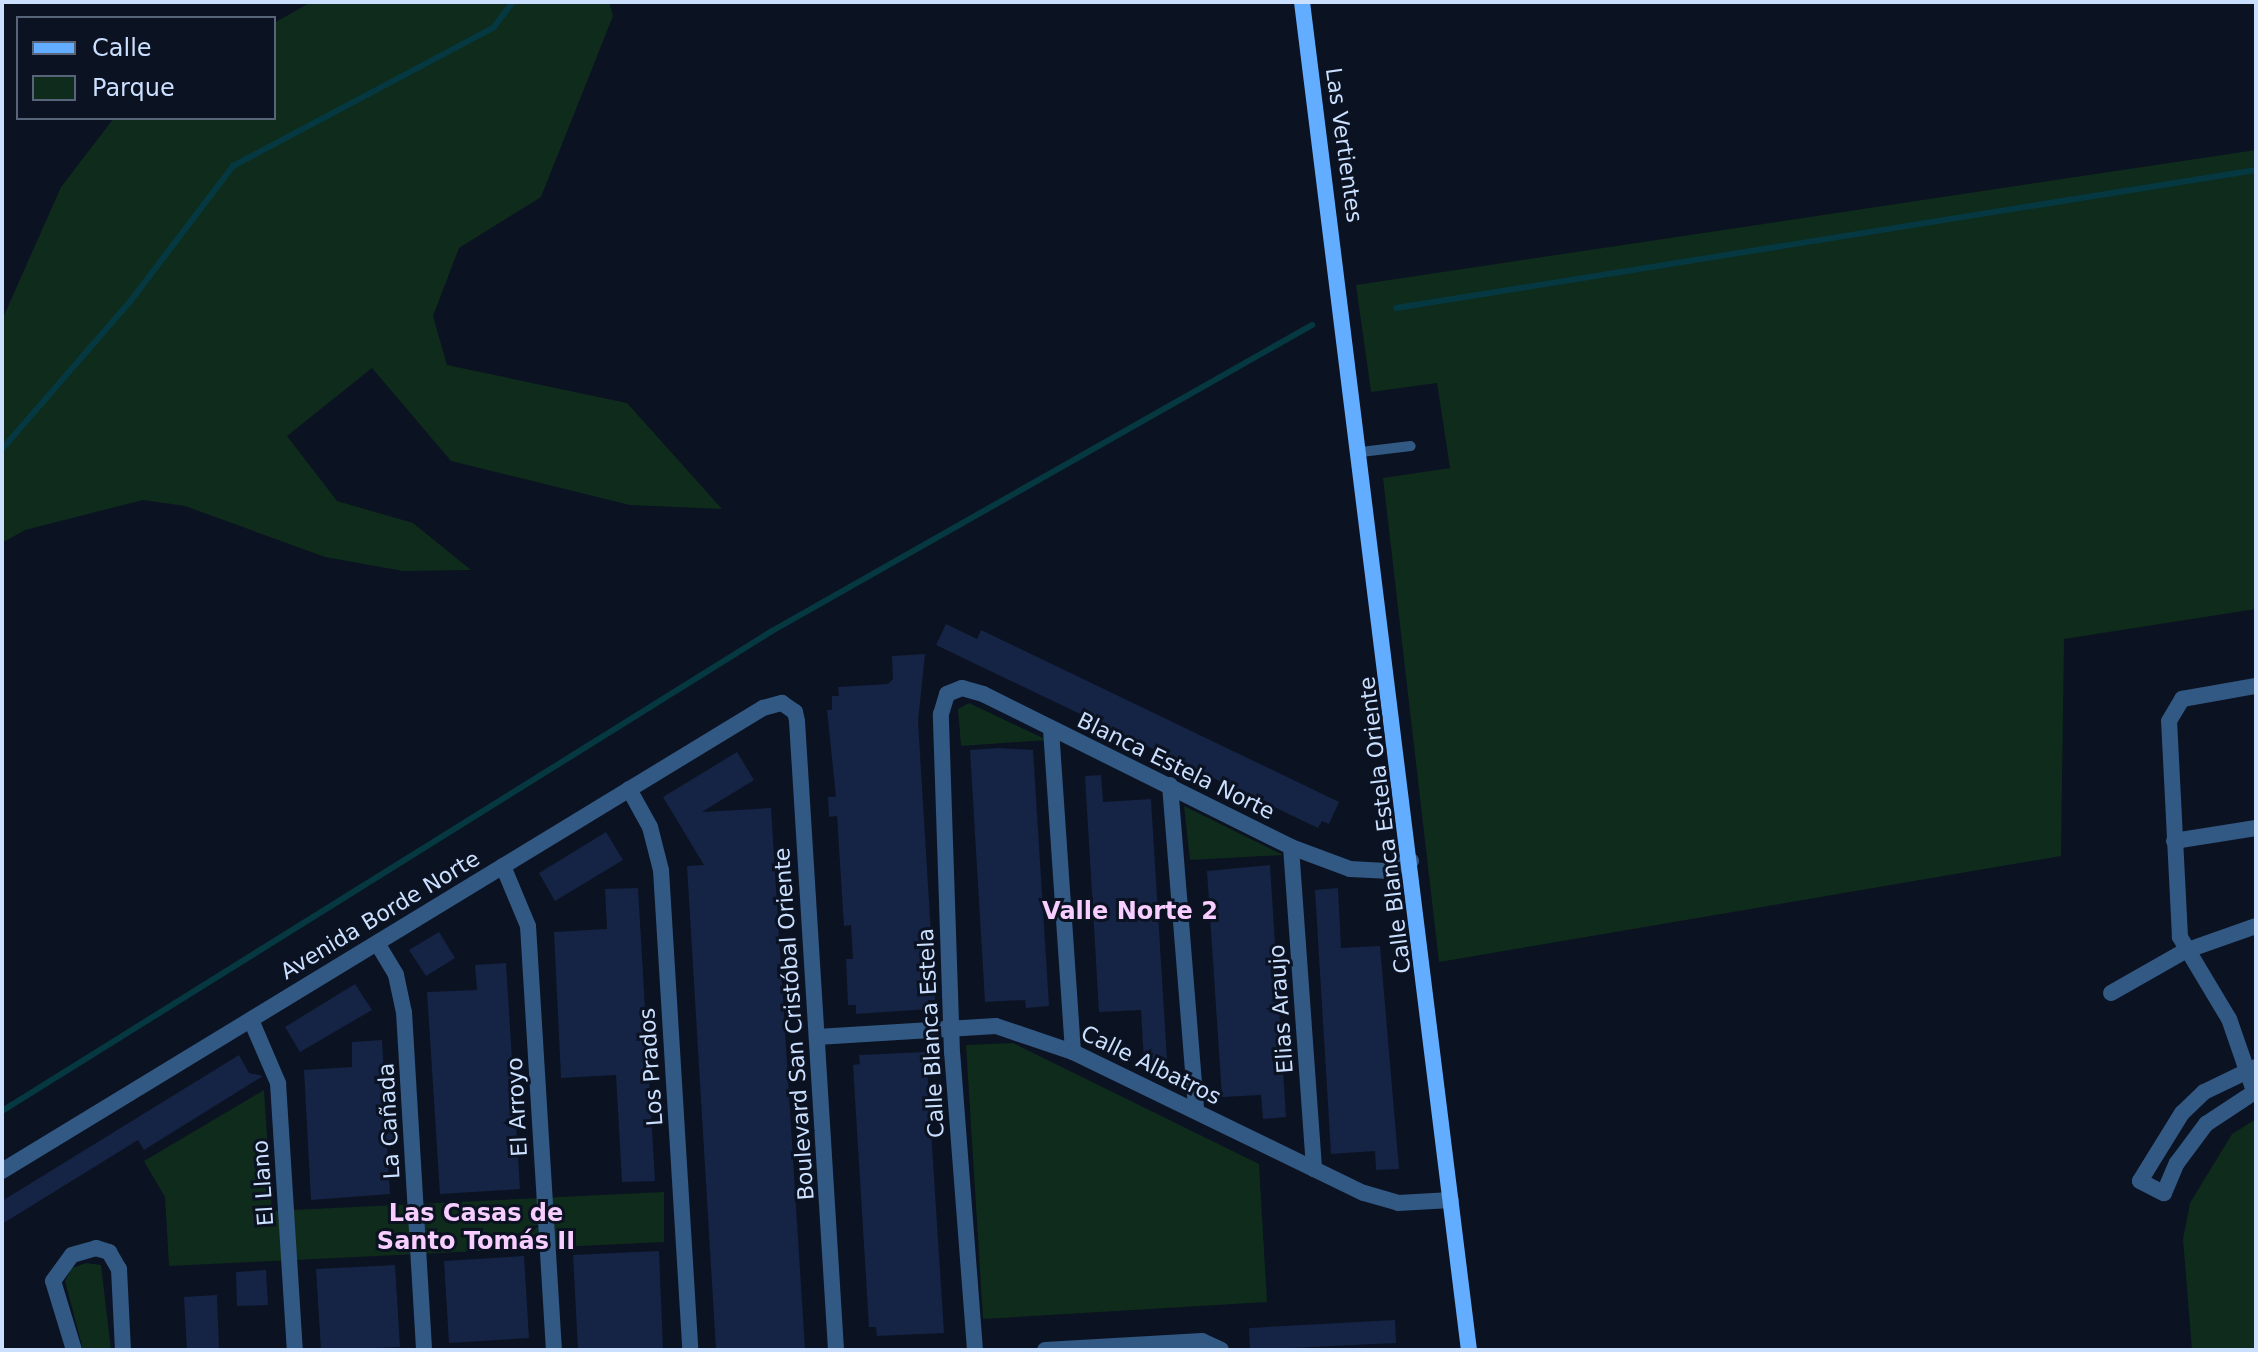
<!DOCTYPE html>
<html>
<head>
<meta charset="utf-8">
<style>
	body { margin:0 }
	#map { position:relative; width:2258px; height:1352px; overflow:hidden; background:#0b1221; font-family:"DejaVu Sans",sans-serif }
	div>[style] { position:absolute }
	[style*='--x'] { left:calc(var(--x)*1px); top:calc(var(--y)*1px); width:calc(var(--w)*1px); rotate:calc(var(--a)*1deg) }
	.green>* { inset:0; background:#0e2b1b }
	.stream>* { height:6px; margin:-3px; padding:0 3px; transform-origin:3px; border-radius:3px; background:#053840 }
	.building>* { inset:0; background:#152344 }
	.lane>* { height:10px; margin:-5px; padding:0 5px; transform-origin:5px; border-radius:5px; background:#325884 }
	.street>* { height:16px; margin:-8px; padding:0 8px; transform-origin:8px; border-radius:8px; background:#325884 }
	.secondary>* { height:16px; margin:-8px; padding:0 8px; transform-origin:8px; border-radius:8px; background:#62adff }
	span { translate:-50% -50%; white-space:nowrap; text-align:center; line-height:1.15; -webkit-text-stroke:6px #0b1221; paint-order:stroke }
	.street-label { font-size:22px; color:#cbdfff }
	.neighbourhood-label { font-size:24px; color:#f8cdff; font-weight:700 }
	.frame { position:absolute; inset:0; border:4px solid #cbdfff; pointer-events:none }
	.legend { position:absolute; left:16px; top:16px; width:260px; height:104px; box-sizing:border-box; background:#0b1221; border:2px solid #58647a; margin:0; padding:10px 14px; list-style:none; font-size:24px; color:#cbdfff }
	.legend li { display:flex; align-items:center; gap:16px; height:40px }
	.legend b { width:40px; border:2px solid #58647a }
</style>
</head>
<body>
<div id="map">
	<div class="green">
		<div style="clip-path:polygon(311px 2px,609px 2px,613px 16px,541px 197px,459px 248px,433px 316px,447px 365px,627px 403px,722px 509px,630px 505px,451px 461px,372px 368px,287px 436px,337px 501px,413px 523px,471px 570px,403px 571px,325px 557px,185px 506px,143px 500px,25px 530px,2px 543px,2px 320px,61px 187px,114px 118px,274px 118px,274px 23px)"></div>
		<div style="clip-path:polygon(2256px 150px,2256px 609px,2064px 639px,2061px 856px,1439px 962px,1383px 478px,1450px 468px,1437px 383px,1371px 392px,1356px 285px)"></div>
		<div style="clip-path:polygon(969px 703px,1047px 740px,961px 746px,958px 709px)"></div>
		<div style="clip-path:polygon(1184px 806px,1283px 855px,1190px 860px)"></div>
		<div style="clip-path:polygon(1013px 1043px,1259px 1164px,1267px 1302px,983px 1319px,966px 1045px)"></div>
		<div style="clip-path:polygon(264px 1090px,272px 1211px,664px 1192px,664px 1242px,169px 1266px,165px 1197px,144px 1161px)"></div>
		<div style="clip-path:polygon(2256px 1119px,2256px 1350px,2192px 1350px,2183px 1239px,2190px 1203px,2232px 1134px)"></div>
		<div style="clip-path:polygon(86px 1263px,101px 1265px,111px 1350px,83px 1350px,65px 1281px,72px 1268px)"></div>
	</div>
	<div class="stream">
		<div style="--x:1396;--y:308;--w:871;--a:-9.12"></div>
		<div style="--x:2;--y:449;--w:194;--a:-49"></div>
		<div style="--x:129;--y:303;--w:172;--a:-52.8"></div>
		<div style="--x:233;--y:166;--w:296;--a:-28"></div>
		<div style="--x:494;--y:27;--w:31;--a:-53"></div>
		<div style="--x:2;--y:1111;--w:907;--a:-31.94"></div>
		<div style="--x:772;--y:631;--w:621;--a:-29.54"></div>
	</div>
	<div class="building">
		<div style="clip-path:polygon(946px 624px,977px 639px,981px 630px,1339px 802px,1329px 824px,1322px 821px,1318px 828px,936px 645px)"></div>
		<div style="clip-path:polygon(925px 654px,918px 721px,935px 1000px,928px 1000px,929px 1009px,856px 1014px,856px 1005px,848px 1005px,846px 959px,853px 959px,851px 925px,844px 926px,837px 816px,829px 817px,828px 797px,836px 797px,827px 710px,832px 710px,832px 696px,839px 696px,838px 687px,888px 684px,893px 679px,892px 656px)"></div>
		<div style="clip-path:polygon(998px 748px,1033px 750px,1049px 1006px,1026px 1008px,1025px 1000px,985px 1002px,970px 750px)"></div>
		<div style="clip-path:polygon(737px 752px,754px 780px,702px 812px,771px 808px,805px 1350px,716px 1350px,687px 866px,704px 865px,663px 797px)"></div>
		<div style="clip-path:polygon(1101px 775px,1103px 802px,1151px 799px,1167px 1060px,1144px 1061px,1141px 1010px,1099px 1012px,1085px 776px)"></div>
		<div style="clip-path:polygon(606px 832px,623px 860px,555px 901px,539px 873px)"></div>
		<div style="clip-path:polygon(1270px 865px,1286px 1117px,1263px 1119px,1261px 1095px,1222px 1097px,1207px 871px)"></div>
		<div style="clip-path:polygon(638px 888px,655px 1181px,622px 1182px,616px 1075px,561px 1078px,554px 932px,607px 929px,605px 889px)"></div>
		<div style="clip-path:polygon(1338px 888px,1341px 948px,1380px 946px,1399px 1169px,1376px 1170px,1375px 1151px,1331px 1154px,1315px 890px)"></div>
		<div style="clip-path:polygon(439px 932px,455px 958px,426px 976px,409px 950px)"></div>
		<div style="clip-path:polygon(506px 963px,520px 1189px,440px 1194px,427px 992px,477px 990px,475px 965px)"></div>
		<div style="clip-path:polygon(355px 984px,372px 1010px,300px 1052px,285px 1027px)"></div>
		<div style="clip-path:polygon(382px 1040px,387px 1129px,393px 1129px,394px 1146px,387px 1146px,390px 1194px,311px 1200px,304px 1070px,352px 1067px,352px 1042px)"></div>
		<div style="clip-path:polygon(926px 1052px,944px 1333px,877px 1336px,876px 1327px,869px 1327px,853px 1065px,860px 1064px,859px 1055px)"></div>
		<div style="clip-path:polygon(239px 1055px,249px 1073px,263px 1076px,144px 1150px,138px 1140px,2px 1224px,2px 1201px)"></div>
		<div style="clip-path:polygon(659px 1251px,663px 1350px,578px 1350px,573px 1255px)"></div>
		<div style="clip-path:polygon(524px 1256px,529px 1338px,449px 1343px,444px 1261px)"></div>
		<div style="clip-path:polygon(395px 1265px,400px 1347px,321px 1350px,316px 1269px)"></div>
		<div style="clip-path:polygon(266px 1270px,268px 1305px,237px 1306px,236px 1272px)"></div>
		<div style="clip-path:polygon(217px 1295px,219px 1350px,187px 1350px,184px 1297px)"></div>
		<div style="clip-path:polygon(1395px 1320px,1396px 1343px,1250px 1350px,1249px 1328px)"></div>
	</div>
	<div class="lane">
		<div style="--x:1361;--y:452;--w:50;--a:-6.8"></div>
	</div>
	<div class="street">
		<div style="--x:1051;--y:729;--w:324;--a:86.1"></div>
		<div style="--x:1170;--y:785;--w:327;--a:85.4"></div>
		<div style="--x:629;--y:789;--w:43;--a:61.1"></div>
		<div style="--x:650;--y:827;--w:44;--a:75.7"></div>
		<div style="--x:661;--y:870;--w:481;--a:86.5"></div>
		<div style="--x:2174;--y:841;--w:83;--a:-9"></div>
		<div style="--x:1291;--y:847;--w:323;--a:85.9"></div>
		<div style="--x:503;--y:866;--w:65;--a:67.4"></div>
		<div style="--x:528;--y:926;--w:425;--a:86.5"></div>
		<div style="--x:377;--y:943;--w:37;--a:59"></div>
		<div style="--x:396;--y:975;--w:38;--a:78"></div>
		<div style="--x:404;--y:1012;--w:339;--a:86.6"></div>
		<div style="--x:2111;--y:993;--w:85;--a:-29.6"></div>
		<div style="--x:2185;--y:951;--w:75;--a:-19.4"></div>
		<div style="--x:251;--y:1020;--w:69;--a:66.8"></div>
		<div style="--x:278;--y:1083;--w:268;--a:86.4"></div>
		<div style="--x:817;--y:1037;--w:179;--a:-3.5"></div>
		<div style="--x:996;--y:1026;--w:81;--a:18.7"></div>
		<div style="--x:1073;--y:1052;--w:323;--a:25.9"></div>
		<div style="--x:1364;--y:1193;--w:35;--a:16"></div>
		<div style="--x:1398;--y:1203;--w:53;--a:-3.2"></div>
		<div style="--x:2256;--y:1067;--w:58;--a:154.3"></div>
		<div style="--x:2204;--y:1092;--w:30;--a:136"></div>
		<div style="--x:2182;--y:1113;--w:80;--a:121.7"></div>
		<div style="--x:2140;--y:1181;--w:27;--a:27"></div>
		<div style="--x:2164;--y:1193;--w:33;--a:-67"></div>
		<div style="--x:2177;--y:1163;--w:49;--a:-53.4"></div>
		<div style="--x:2206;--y:1124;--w:60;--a:-33.4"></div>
		<div style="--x:2254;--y:1091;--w:76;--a:-109.1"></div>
		<div style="--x:2229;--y:1019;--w:96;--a:-120.9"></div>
		<div style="--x:2180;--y:937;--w:216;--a:-92.9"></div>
		<div style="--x:2169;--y:721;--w:26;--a:-59"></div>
		<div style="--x:2182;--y:699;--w:75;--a:-10"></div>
		<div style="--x:2;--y:1171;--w:891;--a:-31.32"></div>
		<div style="--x:763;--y:708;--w:20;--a:-15"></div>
		<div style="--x:782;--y:703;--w:16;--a:35"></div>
		<div style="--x:795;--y:712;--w:9;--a:77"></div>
		<div style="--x:797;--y:721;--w:630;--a:86.45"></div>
		<div style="--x:74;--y:1350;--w:72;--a:-106.9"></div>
		<div style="--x:53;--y:1281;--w:32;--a:-54"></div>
		<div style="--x:72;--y:1255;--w:25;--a:-16"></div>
		<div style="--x:96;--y:1248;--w:14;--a:17"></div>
		<div style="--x:109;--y:1252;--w:20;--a:60"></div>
		<div style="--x:119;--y:1269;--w:81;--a:87.2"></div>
		<div style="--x:975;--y:1350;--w:298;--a:-94.4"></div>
		<div style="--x:952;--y:1053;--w:339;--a:-91.9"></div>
		<div style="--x:941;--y:714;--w:21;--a:-73"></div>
		<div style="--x:947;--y:694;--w:16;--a:-22"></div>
		<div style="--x:962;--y:688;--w:22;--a:16"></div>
		<div style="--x:983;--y:694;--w:344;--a:26.4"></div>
		<div style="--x:1291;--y:847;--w:63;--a:20.4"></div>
		<div style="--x:1350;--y:869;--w:36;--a:3"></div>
		<div style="--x:1386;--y:871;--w:27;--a:-22"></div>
		<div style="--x:1045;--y:1350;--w:157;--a:-3.3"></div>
		<div style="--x:1202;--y:1341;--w:21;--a:25"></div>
	</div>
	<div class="secondary">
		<div style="--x:1302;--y:2;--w:1358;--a:82.94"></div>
	</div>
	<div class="street-label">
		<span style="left:1344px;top:145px;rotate:82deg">Las Vertientes</span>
		<span style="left:1176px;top:766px;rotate:26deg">Blanca Estela Norte</span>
		<span style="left:1385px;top:825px;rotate:-97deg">Calle Blanca Estela Oriente</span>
		<span style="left:380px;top:915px;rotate:-31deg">Avenida Borde Norte</span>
		<span style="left:1281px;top:1009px;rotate:-94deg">Elias Araujo</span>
		<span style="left:794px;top:1024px;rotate:-94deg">Boulevard San Cristóbal Oriente</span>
		<span style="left:931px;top:1033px;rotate:-93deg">Calle Blanca Estela</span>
		<span style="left:1151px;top:1065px;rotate:26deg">Calle Albatros</span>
		<span style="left:651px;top:1067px;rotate:-94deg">Los Prados</span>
		<span style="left:517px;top:1107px;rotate:-93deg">El Arroyo</span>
		<span style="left:389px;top:1121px;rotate:-93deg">La Cañada</span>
		<span style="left:263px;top:1183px;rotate:-94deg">El Llano</span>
	</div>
	<div class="neighbourhood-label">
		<span style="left:1130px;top:912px">Valle Norte 2</span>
		<span style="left:476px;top:1228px">Las Casas de<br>Santo Tomás II</span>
	</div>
	<div class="frame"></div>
	<ul class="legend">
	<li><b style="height:10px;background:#62adff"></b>Calle</li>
	<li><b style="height:22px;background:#0e2b1b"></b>Parque</li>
	</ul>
</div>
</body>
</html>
